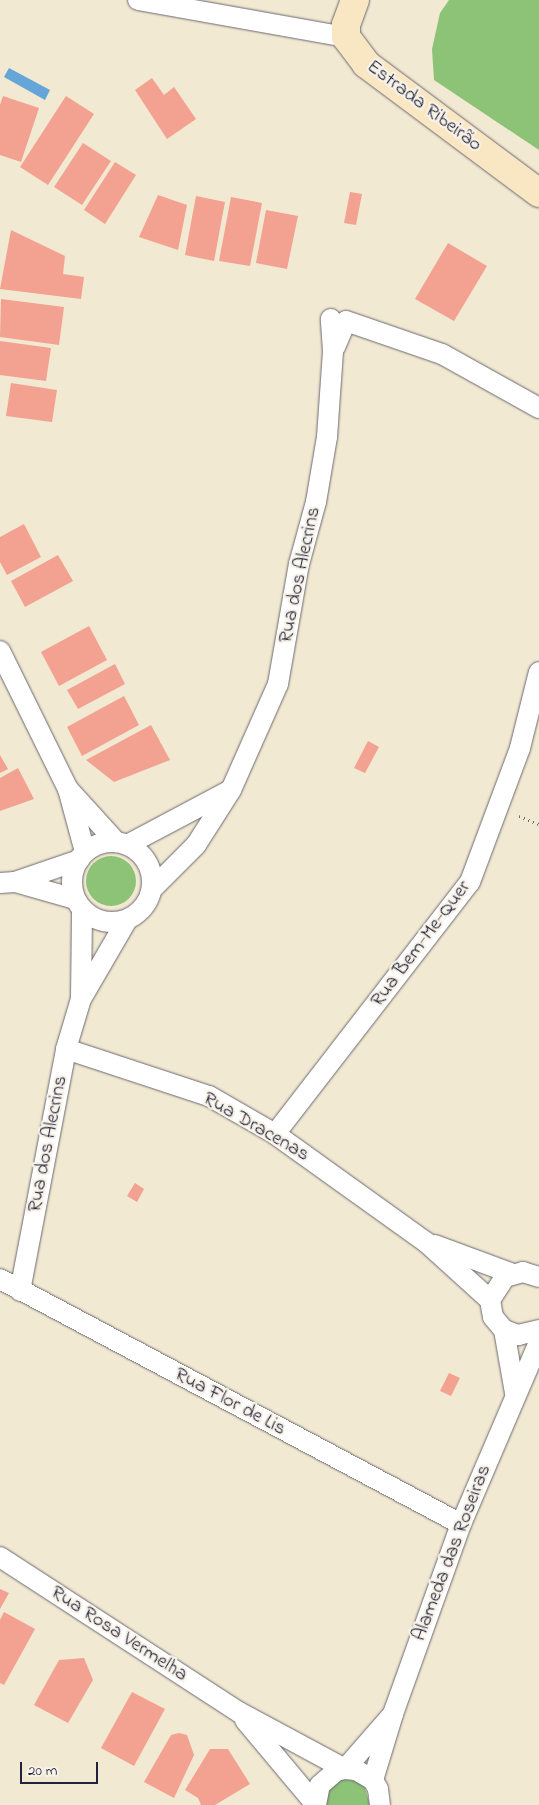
<!DOCTYPE html>
<html>
<head>
<meta charset="utf-8">
<style>
	body { margin:0 }
	#map { position:relative; width:539px; height:1805px; overflow:hidden; background:#f2e9d2; font-family:"Indie Flower",sans-serif }
	div>[style] { position:absolute }
	[style*='--x'] { left:calc(var(--x)*1px); top:calc(var(--y)*1px); width:calc(var(--w)*1px); rotate:calc(var(--a)*1deg) }
	.green>* { inset:0; background:#8cc377 }
	.round { border-radius:50% }
	.water>* { inset:0; background:#66a5d8 }
	.building>* { inset:0; background:#f3a190 }
	.path>* { height:3px; margin-top:-1.5px; transform-origin:0; background:repeating-linear-gradient(90deg,#6b6870 0 1px,transparent 0 5px) }
	.roads { filter:drop-shadow(0 0 1px #6b6870) drop-shadow(0 0 1px #6b6870) }
	.street>* { height:20px; margin:-10px; padding:0 10px; transform-origin:10px; border-radius:10px; background:#fff }
	.street>.ring { margin:-10px; padding:0; box-sizing:content-box; background:none; border:20px solid #fff; border-radius:50% }
	.secondary>* { height:28px; margin:-14px; padding:0 14px; transform-origin:14px; border-radius:14px; background:#f9e7c3 }
	span { translate:-50% -50%; white-space:nowrap; text-align:center; line-height:1.15; -webkit-text-stroke:4.5px #f7f3e8; paint-order:stroke }
	.street-label { font-size:20px; color:#22223b }
	.scale { position:absolute; left:20px; top:1762px; width:78px; height:22px; box-sizing:border-box; border:2px solid #22223b; border-top:0; padding-left:6px; font-size:15px; line-height:18px; white-space:nowrap; color:#22223b; -webkit-text-stroke:4px #f7f3e8; paint-order:stroke }
</style>
</head>
<body>
<div id="map">
	<div class="green">
		<div style="clip-path:polygon(449px 0,539px 0,539px 150px,434px 80px,432px 49px,440px 13px)"></div>
		<div class="round" style="left:86px;top:856px;width:50px;height:50px"></div>
		<div style="clip-path:polygon(342px 1779px,357px 1781px,364px 1785px,370px 1805px,324px 1805px,325px 1794px)"></div>
	</div>
	<div class="water">
		<div style="clip-path:polygon(9px 68px,50px 90px,45px 100px,4px 77px)"></div>
	</div>
	<div class="building">
		<div style="clip-path:polygon(152px 78px,164px 95px,174px 87px,196px 119px,167px 139px,135px 90px)"></div>
		<div style="clip-path:polygon(3px 96px,39px 108px,21px 162px,0 155px,0 105px)"></div>
		<div style="clip-path:polygon(66px 96px,94px 114px,48px 185px,20px 167px)"></div>
		<div style="clip-path:polygon(83px 143px,111px 161px,82px 205px,54px 187px)"></div>
		<div style="clip-path:polygon(115px 162px,136px 175px,105px 224px,84px 210px)"></div>
		<div style="clip-path:polygon(350px 192px,362px 194px,356px 225px,344px 223px)"></div>
		<div style="clip-path:polygon(158px 195px,187px 205px,178px 250px,139px 237px)"></div>
		<div style="clip-path:polygon(196px 196px,225px 202px,214px 261px,185px 255px)"></div>
		<div style="clip-path:polygon(231px 197px,262px 203px,250px 266px,219px 261px)"></div>
		<div style="clip-path:polygon(266px 210px,298px 216px,287px 269px,256px 263px)"></div>
		<div style="clip-path:polygon(11px 230px,65px 256px,63px 274px,84px 277px,81px 299px,0 289px)"></div>
		<div style="clip-path:polygon(448px 243px,487px 266px,454px 321px,415px 299px)"></div>
		<div style="clip-path:polygon(1px 299px,64px 307px,59px 345px,0 337px)"></div>
		<div style="clip-path:polygon(0 341px,51px 348px,46px 381px,0 375px)"></div>
		<div style="clip-path:polygon(11px 383px,57px 390px,52px 422px,6px 416px)"></div>
		<div style="clip-path:polygon(24px 524px,41px 557px,7px 575px,0 562px,0 537px)"></div>
		<div style="clip-path:polygon(58px 555px,73px 581px,25px 607px,11px 581px)"></div>
		<div style="clip-path:polygon(89px 626px,107px 660px,59px 686px,41px 652px)"></div>
		<div style="clip-path:polygon(115px 664px,125px 684px,78px 709px,67px 690px)"></div>
		<div style="clip-path:polygon(124px 696px,139px 725px,82px 756px,67px 727px)"></div>
		<div style="clip-path:polygon(151px 725px,170px 760px,114px 782px,86px 760px)"></div>
		<div style="clip-path:polygon(368px 741px,379px 747px,365px 773px,354px 768px)"></div>
		<div style="clip-path:polygon(0 755px,8px 769px,0 773px)"></div>
		<div style="clip-path:polygon(18px 768px,34px 799px,0 811px,0 778px)"></div>
		<div style="clip-path:polygon(135px 1183px,144px 1189px,137px 1202px,127px 1196px)"></div>
		<div style="clip-path:polygon(449px 1373px,460px 1378px,451px 1396px,440px 1391px)"></div>
		<div style="clip-path:polygon(0 1589px,9px 1593px,0 1609px)"></div>
		<div style="clip-path:polygon(4px 1612px,35px 1629px,4px 1685px,0 1683px,0 1620px)"></div>
		<div style="clip-path:polygon(84px 1658px,93px 1680px,68px 1723px,34px 1705px,59px 1660px)"></div>
		<div style="clip-path:polygon(132px 1692px,165px 1709px,134px 1766px,101px 1748px)"></div>
		<div style="clip-path:polygon(179px 1733px,187px 1735px,194px 1755px,174px 1798px,144px 1782px,171px 1735px)"></div>
		<div style="clip-path:polygon(210px 1749px,228px 1749px,250px 1784px,215px 1805px,201px 1805px,198px 1798px,185px 1790px)"></div>
	</div>
	<div class="path">
		<div style="--x:519;--y:816;--w:22;--a:22"></div>
	</div>
	<div class="roads">
		<div class="street">
			<div style="--x:138;--y:0;--w:211;--a:10.1"></div>
			<div style="--x:335;--y:347;--w:28;--a:-67"></div>
			<div style="--x:346;--y:321;--w:102;--a:19"></div>
			<div style="--x:442;--y:354;--w:111;--a:29.1"></div>
			<div style="--x:0;--y:651;--w:154;--a:63.8"></div>
			<div class="ring" style="left:72px;top:842px;width:60px;height:60px"></div>
			<div style="--x:127;--y:845;--w:115;--a:-27.9"></div>
			<div style="--x:85;--y:852;--w:65;--a:-105.1"></div>
			<div style="--x:68;--y:789;--w:72;--a:47.8"></div>
			<div style="--x:15;--y:882;--w:62;--a:15.8"></div>
			<div style="--x:0;--y:883;--w:15;--a:-4"></div>
			<div style="--x:15;--y:882;--w:68;--a:-19"></div>
			<div style="--x:152;--y:889;--w:62;--a:-45"></div>
			<div style="--x:196;--y:845;--w:65;--a:-57.5"></div>
			<div style="--x:231;--y:790;--w:116;--a:-66.1"></div>
			<div style="--x:278;--y:684;--w:122;--a:-80.1"></div>
			<div style="--x:299;--y:564;--w:64;--a:-74.7"></div>
			<div style="--x:316;--y:502;--w:66;--a:-80.4"></div>
			<div style="--x:327;--y:437;--w:86;--a:-86"></div>
			<div style="--x:333;--y:351;--w:32;--a:-94"></div>
			<div style="--x:81;--y:997;--w:88;--a:-89.3"></div>
			<div style="--x:66;--y:1049;--w:151;--a:18.2"></div>
			<div style="--x:209;--y:1096;--w:76;--a:29.9"></div>
			<div style="--x:275;--y:1134;--w:186;--a:35.6"></div>
			<div style="--x:426;--y:1242;--w:86;--a:42.2"></div>
			<div style="--x:275;--y:1134;--w:319;--a:-52.3"></div>
			<div style="--x:470;--y:882;--w:143;--a:-69.5"></div>
			<div style="--x:520;--y:748;--w:78;--a:-76"></div>
			<div style="--x:435;--y:1245;--w:83;--a:20.4"></div>
			<div style="--x:539;--y:1277;--w:17;--a:-163"></div>
			<div style="--x:523;--y:1272;--w:19;--a:164"></div>
			<div style="--x:505;--y:1277;--w:27;--a:123"></div>
			<div style="--x:490;--y:1300;--w:17;--a:80"></div>
			<div style="--x:493;--y:1317;--w:17;--a:50"></div>
			<div style="--x:504;--y:1330;--w:15;--a:20"></div>
			<div style="--x:518;--y:1335;--w:22;--a:-13"></div>
			<div style="--x:0;--y:1279;--w:522;--a:27.99"></div>
			<div style="--x:20;--y:1291;--w:246;--a:-79.2"></div>
			<div style="--x:66;--y:1049;--w:52;--a:-73.3"></div>
			<div style="--x:81;--y:999;--w:91;--a:-59.8"></div>
			<div style="--x:504;--y:1330;--w:64;--a:80.1"></div>
			<div style="--x:0;--y:1557;--w:285;--a:33"></div>
			<div style="--x:239;--y:1712;--w:120;--a:28.3"></div>
			<div style="--x:345;--y:1769;--w:73;--a:-48.9"></div>
			<div style="--x:245;--y:1720;--w:111;--a:50.1"></div>
			<div style="--x:373;--y:1780;--w:69;--a:-73.1"></div>
			<div style="--x:393;--y:1714;--w:202;--a:-70.3"></div>
			<div style="--x:461;--y:1524;--w:198;--a:-66.8"></div>
			<div style="--x:316;--y:1805;--w:20;--a:-79"></div>
			<div style="--x:320;--y:1785;--w:21;--a:-41"></div>
			<div style="--x:336;--y:1771;--w:9;--a:-13"></div>
			<div style="--x:345;--y:1769;--w:11;--a:5"></div>
			<div style="--x:356;--y:1770;--w:20;--a:30"></div>
			<div style="--x:373;--y:1780;--w:10;--a:61"></div>
			<div style="--x:378;--y:1789;--w:16;--a:83"></div>
		</div>
		<div class="secondary">
			<div style="--x:355;--y:0;--w:27;--a:110"></div>
			<div style="--x:346;--y:25;--w:12;--a:90"></div>
			<div style="--x:346;--y:37;--w:34;--a:53"></div>
			<div style="--x:366;--y:64;--w:216;--a:36.7"></div>
		</div>
	</div>
	<div class="street-label">
		<span style="left:424px;top:106px;rotate:37deg">Estrada Ribeirão</span>
		<span style="left:300px;top:575px;rotate:-78deg">Rua dos Alecrins</span>
		<span style="left:421px;top:944px;rotate:-53deg">Rua Bem-Me-Quer</span>
		<span style="left:256px;top:1127px;rotate:30deg">Rua Dracenas</span>
		<span style="left:48px;top:1144px;rotate:-79deg">Rua dos Alecrins</span>
		<span style="left:230px;top:1402px;rotate:28deg">Rua Flor de Lis</span>
		<span style="left:452px;top:1553px;rotate:-69deg">Alameda das Roseiras</span>
		<span style="left:119px;top:1634px;rotate:33deg">Rua Rosa Vermelha</span>
	</div>
	<div class="scale">20 m</div>
</div>
</body>
</html>
